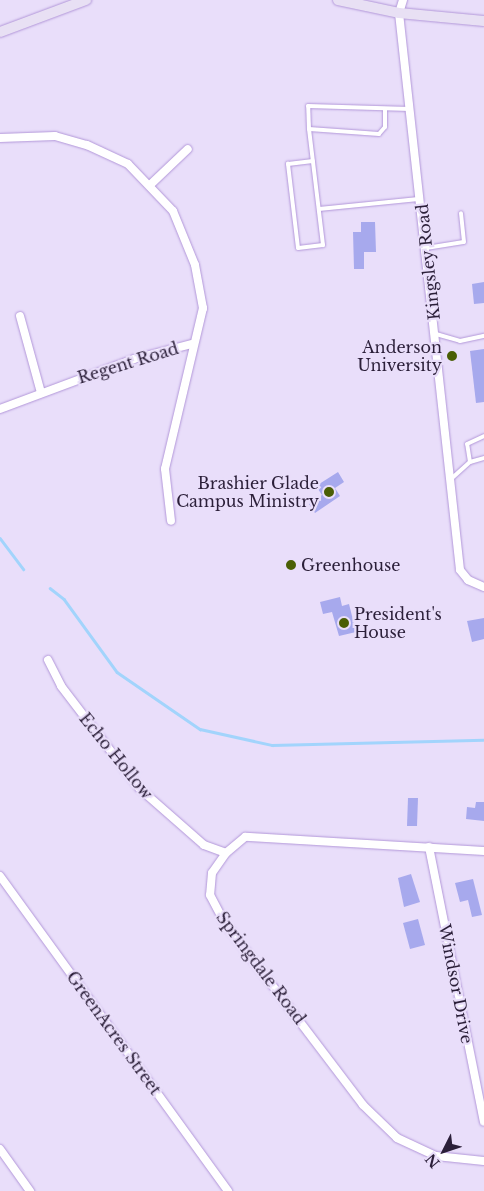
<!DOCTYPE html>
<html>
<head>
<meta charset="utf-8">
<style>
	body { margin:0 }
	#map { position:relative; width:484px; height:1191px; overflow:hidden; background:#e9defa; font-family:"Libre Baskerville",serif }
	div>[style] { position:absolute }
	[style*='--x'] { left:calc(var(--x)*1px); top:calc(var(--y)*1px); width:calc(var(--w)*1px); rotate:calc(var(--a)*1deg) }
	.stream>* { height:2.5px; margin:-1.25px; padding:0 1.25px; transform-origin:1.25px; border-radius:1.25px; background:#a2d4fc }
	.building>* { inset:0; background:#a7a9ed }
	.roads { filter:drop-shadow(0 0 1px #b297d9) drop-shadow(0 0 1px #b297d9) }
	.lane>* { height:4px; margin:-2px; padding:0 2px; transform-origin:2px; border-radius:2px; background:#fff }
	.street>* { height:8px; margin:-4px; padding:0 4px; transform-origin:4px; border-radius:4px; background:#fff }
	.secondary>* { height:10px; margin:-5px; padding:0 5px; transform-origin:5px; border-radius:5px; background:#e8e0f4 }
	.dots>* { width:14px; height:14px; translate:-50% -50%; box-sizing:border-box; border:2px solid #e9defa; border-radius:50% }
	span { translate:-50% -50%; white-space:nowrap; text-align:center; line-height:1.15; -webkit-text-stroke:4.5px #e9defa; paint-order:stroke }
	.street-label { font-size:16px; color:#2b1f39 }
	.poi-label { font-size:16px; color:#2b1f39 }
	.right { translate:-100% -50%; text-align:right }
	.left { translate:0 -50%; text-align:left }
	.north { position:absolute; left:419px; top:1126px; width:50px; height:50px; -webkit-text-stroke:4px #e9defa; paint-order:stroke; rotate:229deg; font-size:14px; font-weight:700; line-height:20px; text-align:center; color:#2b1f39 }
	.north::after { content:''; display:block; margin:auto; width:18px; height:22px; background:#2b1f39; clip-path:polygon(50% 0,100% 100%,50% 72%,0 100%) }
</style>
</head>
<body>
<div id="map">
	<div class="stream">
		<div style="--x:0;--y:538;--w:39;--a:53"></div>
		<div style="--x:50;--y:588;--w:18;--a:38"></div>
		<div style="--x:64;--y:599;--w:90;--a:54"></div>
		<div style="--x:117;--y:672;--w:101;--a:34.5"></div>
		<div style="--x:200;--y:729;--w:74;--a:12.5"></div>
		<div style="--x:272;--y:745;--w:212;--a:-1.4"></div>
	</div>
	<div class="building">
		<div style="clip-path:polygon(361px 222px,375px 222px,376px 252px,364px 252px,364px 269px,354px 269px,353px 232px,361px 232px)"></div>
		<div style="clip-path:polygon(484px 282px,484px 303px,474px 304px,472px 284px)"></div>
		<div style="clip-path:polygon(484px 349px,484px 402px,476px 403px,470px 351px)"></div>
		<div style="clip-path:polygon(338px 472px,344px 482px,335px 488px,340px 496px,315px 513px,309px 504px,322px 495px,316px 486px)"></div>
		<div style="clip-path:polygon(340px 597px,342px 606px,349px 604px,356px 632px,339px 636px,332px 612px,323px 614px,320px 602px)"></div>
		<div style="clip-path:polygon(484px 618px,484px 639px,472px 642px,467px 621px)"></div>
		<div style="clip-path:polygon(408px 798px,418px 798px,417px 826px,407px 826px)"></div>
		<div style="clip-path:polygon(476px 802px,484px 802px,484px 821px,466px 819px,467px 807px,475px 808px)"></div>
		<div style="clip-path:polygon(411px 874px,420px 902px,404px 907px,398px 878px)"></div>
		<div style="clip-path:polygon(473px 879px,482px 915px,472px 917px,468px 900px,460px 902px,455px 883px)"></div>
		<div style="clip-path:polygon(418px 919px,425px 945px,410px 949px,403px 923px)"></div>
	</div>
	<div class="roads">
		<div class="lane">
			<div style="--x:385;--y:109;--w:18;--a:90"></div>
			<div style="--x:385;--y:127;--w:9;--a:131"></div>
			<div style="--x:379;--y:134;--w:70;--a:-175.9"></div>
			<div style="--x:309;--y:129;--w:23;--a:-92"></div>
			<div style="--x:308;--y:106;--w:102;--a:1.7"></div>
			<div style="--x:309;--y:129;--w:117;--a:83.1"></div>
			<div style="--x:323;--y:245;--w:25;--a:173"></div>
			<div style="--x:298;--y:248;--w:85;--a:-96.8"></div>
			<div style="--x:288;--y:164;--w:25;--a:-7"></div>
			<div style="--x:319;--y:209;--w:100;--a:-5.7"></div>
			<div style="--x:426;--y:248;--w:38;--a:-9"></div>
			<div style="--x:464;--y:242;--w:29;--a:-96"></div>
			<div style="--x:436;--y:334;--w:25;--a:16"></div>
			<div style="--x:460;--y:341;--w:25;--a:-12"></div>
			<div style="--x:470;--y:462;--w:18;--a:-99"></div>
			<div style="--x:467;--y:444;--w:19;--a:-25"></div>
			<div style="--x:451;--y:479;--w:25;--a:-42"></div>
			<div style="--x:470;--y:462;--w:15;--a:-16"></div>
		</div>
		<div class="street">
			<div style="--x:403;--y:0;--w:14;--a:107"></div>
			<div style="--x:399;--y:13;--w:560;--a:83.75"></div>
			<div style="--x:460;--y:570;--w:13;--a:51"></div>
			<div style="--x:468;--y:580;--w:17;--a:24"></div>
			<div style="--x:0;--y:138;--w:55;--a:-2.1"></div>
			<div style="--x:55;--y:136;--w:33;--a:16"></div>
			<div style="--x:87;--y:145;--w:45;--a:24.9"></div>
			<div style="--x:128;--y:164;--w:65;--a:46.2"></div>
			<div style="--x:173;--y:211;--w:58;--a:67.8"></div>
			<div style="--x:195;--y:265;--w:44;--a:79.5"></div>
			<div style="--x:203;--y:308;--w:165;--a:103.3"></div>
			<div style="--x:165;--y:469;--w:52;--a:83.4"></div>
			<div style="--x:150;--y:185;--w:52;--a:-43.5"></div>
			<div style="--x:20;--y:316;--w:80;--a:74.7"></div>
			<div style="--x:0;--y:409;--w:143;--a:-20.5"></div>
			<div style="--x:134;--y:359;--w:60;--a:-14.5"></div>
			<div style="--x:48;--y:660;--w:29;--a:63"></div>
			<div style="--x:61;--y:686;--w:128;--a:52.6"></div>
			<div style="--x:139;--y:788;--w:86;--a:41.2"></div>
			<div style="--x:204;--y:845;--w:23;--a:20"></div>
			<div style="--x:429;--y:847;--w:280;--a:78.7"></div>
			<div style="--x:484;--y:851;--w:239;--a:-176.6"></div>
			<div style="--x:245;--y:837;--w:25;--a:140"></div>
			<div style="--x:226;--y:853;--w:24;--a:125"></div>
			<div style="--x:212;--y:873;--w:22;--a:95"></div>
			<div style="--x:210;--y:895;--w:32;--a:62"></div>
			<div style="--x:225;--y:923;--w:228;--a:52.8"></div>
			<div style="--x:363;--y:1105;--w:47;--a:44.1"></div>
			<div style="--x:397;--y:1138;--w:43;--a:24.8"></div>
			<div style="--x:436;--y:1156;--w:48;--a:5.9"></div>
			<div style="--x:0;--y:876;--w:389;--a:54.1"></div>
			<div style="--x:0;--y:1149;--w:52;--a:54.5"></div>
		</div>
		<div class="secondary">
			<div style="--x:338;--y:0;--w:62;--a:12"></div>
			<div style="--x:399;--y:13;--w:85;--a:5.4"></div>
			<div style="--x:0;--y:32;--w:92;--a:-20.4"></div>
		</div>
	</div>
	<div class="dots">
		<div style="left:452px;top:356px;background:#4a5e05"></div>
		<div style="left:329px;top:492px;background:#4a5e05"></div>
		<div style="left:291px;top:565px;background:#4a5e05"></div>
		<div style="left:344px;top:623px;background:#4a5e05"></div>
	</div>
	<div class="street-label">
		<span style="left:428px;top:262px;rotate:-96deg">Kingsley Road</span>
		<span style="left:128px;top:363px;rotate:-17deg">Regent Road</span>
		<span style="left:116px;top:756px;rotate:51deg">Echo Hollow</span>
		<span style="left:261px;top:968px;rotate:53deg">Springdale Road</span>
		<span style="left:456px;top:984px;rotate:79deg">Windsor Drive</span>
		<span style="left:114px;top:1033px;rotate:54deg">GreenAcres Street</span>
	</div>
	<div class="poi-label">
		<span class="right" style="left:442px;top:356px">Anderson<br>University</span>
		<span class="right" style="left:319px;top:492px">Brashier Glade<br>Campus Ministry</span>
		<span class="left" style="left:301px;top:565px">Greenhouse</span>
		<span class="left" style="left:354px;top:623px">President's<br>House</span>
	</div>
	<div class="north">N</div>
</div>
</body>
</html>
